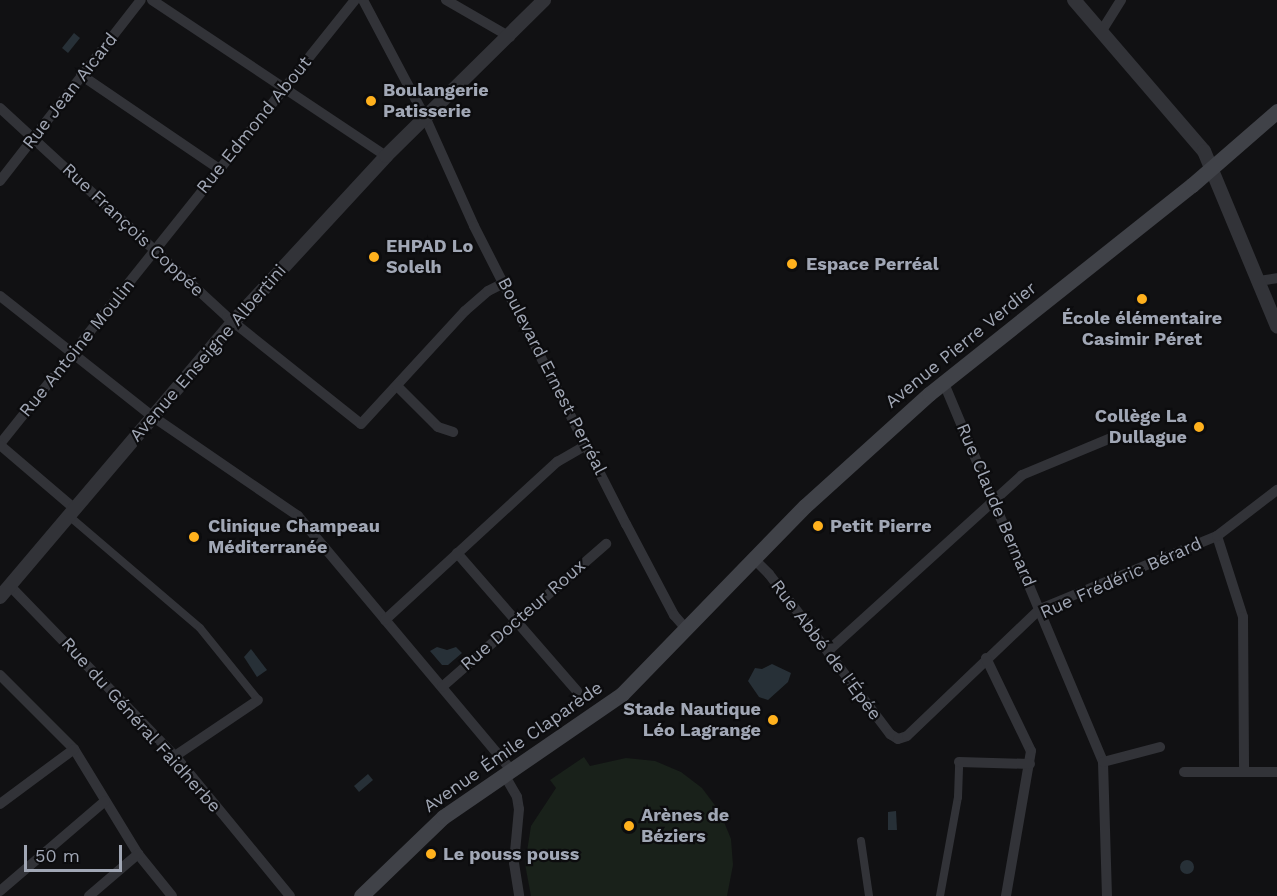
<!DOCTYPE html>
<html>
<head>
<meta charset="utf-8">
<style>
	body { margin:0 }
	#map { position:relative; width:1277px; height:896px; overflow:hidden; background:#111113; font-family:"Work Sans",sans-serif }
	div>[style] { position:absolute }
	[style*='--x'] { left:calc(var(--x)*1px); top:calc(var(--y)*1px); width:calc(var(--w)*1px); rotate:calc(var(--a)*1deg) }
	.green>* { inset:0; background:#19211a }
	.water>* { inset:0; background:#273037 }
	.round { border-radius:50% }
	.pedestrian>* { height:8px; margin:-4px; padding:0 4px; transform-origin:4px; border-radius:4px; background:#323338 }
	.minor>* { height:10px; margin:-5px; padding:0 5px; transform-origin:5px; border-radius:5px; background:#323338 }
	.tertiary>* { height:14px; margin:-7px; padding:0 7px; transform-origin:7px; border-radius:7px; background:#323338 }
	.secondary>* { height:15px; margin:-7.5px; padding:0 7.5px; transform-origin:7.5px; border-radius:7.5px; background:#404248 }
	.dots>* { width:16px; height:16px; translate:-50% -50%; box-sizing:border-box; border:3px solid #0c0c0e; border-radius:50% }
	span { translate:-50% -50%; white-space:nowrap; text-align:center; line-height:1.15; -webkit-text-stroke:4.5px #0c0c0e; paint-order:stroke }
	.street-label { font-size:18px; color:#a1a7b5 }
	.poi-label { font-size:18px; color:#a1a7b5; font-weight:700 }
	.left { translate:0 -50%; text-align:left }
	.right { translate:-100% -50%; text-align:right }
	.scale { position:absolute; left:24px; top:845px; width:98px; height:27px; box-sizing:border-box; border:3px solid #a1a7b5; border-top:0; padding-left:8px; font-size:18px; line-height:21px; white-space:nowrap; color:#a1a7b5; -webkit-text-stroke:4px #0c0c0e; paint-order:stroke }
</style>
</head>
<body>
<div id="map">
	<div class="green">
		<div style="clip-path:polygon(584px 757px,590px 766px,626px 758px,655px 761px,681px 772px,702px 788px,720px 812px,731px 839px,733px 865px,727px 896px,531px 896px,525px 864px,531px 826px,556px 788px,550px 780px)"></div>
	</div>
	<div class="water">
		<div style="clip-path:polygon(74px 33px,80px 38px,68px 53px,62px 48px)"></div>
		<div style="clip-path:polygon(437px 647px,447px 650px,456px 647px,462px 653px,448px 665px,442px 665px,430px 651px)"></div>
		<div style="clip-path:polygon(251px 649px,267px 670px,257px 677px,244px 657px)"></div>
		<div style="clip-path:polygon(772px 664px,791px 673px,788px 682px,768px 700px,759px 697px,748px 681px,755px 668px,762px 669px)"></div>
		<div style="clip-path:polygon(368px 774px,373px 780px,359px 792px,354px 786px)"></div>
		<div style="clip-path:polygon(896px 811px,897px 830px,888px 830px,888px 812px)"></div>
		<div class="round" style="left:1180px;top:860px;width:14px;height:14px"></div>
	</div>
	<div class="pedestrian">
		<div style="--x:69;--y:516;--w:172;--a:40.5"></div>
		<div style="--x:200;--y:628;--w:92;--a:51.1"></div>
		<div style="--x:861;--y:841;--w:56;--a:81.7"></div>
		<div style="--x:940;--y:896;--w:101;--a:-79.7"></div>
		<div style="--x:958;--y:797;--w:35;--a:-88"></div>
	</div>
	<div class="minor">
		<div style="--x:152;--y:0;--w:281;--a:33.7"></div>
		<div style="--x:363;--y:0;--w:135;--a:62.1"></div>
		<div style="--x:426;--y:119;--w:117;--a:65.8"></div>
		<div style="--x:474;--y:226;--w:335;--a:63"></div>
		<div style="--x:626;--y:524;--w:103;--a:62.2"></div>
		<div style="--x:674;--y:615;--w:18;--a:49"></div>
		<div style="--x:446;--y:0;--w:74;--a:30"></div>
		<div style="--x:1101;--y:32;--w:38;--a:-58"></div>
		<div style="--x:81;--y:75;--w:166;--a:34.2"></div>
		<div style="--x:0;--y:108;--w:309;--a:42.6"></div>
		<div style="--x:227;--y:317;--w:171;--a:38.6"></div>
		<div style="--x:361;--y:424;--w:154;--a:-47.4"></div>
		<div style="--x:465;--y:311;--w:30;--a:-41"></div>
		<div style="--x:488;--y:291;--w:20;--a:-27"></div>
		<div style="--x:0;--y:181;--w:229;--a:-52.1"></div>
		<div style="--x:1259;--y:281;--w:18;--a:-9"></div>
		<div style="--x:0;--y:296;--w:194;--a:38.3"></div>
		<div style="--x:152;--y:416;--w:177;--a:34.4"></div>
		<div style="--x:298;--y:516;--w:333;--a:50"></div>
		<div style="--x:943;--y:381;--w:413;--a:67.2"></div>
		<div style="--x:1103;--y:762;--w:134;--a:88.3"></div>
		<div style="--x:397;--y:386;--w:58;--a:45"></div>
		<div style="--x:438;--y:427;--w:16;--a:18"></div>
		<div style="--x:0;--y:444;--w:568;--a:-51.36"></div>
		<div style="--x:0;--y:445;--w:99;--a:40.5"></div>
		<div style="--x:1217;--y:536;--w:85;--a:72.2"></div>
		<div style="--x:1243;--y:617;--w:155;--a:89.6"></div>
		<div style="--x:457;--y:553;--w:183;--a:49"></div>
		<div style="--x:754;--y:559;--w:21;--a:45"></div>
		<div style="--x:769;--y:574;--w:201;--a:52.9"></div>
		<div style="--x:890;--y:734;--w:9;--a:32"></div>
		<div style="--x:898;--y:739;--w:9;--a:-18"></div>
		<div style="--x:907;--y:736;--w:184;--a:-43.7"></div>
		<div style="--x:1040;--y:609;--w:191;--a:-22.4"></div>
		<div style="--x:1217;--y:536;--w:76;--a:-37.5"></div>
		<div style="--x:10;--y:586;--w:237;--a:45.9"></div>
		<div style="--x:175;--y:756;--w:181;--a:50.6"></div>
		<div style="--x:385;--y:620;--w:234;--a:-42.6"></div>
		<div style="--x:557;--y:462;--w:34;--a:-30"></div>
		<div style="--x:828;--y:651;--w:262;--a:-42.2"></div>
		<div style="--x:1022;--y:475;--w:96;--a:-22.6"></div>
		<div style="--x:986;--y:658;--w:103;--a:64.2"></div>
		<div style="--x:1031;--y:751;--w:147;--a:99.8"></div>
		<div style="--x:0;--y:675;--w:105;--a:45"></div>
		<div style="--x:74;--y:749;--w:123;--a:58.6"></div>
		<div style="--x:138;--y:854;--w:54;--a:51"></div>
		<div style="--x:442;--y:687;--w:218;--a:-41.1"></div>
		<div style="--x:175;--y:756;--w:100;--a:-34"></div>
		<div style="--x:959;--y:762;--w:71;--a:1.6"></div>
		<div style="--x:1103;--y:762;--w:59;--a:-14.7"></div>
		<div style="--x:1184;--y:772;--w:93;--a:0"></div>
		<div style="--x:505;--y:776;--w:24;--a:60"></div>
		<div style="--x:517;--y:797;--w:12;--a:81"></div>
		<div style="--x:519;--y:809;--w:54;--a:95.3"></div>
		<div style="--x:514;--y:863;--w:33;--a:81"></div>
		<div style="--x:0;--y:804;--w:92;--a:-36.6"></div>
		<div style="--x:0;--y:891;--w:138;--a:-40.6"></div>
		<div style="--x:89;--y:896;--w:65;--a:-40.6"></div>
	</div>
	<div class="tertiary">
		<div style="--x:1074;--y:0;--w:199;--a:49.3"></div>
		<div style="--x:1204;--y:151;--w:190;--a:67.4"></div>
		<div style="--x:0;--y:597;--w:360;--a:-49.7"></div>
		<div style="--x:233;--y:322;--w:226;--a:-47.3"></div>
		<div style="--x:386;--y:156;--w:222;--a:-44.6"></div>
	</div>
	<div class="secondary">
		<div style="--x:361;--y:896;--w:114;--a:-43.9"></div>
		<div style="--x:443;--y:817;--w:217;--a:-34.5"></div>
		<div style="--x:622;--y:694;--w:262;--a:-45.8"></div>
		<div style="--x:805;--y:506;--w:167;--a:-42.1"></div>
		<div style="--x:929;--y:394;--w:336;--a:-38.5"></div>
		<div style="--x:1192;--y:185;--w:113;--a:-41"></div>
	</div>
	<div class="dots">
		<div style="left:371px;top:101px;background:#ffb11d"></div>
		<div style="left:374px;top:257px;background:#ffb11d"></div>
		<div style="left:792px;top:264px;background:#ffb11d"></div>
		<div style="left:1142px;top:299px;background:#ffb11d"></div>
		<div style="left:1199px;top:427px;background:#ffb11d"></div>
		<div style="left:818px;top:526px;background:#ffb11d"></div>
		<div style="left:194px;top:537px;background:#ffb11d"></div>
		<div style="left:773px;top:720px;background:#ffb11d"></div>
		<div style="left:629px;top:826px;background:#ffb11d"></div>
		<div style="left:431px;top:854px;background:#ffb11d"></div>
	</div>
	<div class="street-label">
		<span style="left:70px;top:91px;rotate:-52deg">Rue Jean Aicard</span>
		<span style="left:254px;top:125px;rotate:-51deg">Rue Edmond About</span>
		<span style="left:133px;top:230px;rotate:43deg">Rue François Coppée</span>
		<span style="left:961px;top:345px;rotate:-39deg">Avenue Pierre Verdier</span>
		<span style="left:77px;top:348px;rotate:-51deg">Rue Antoine Moulin</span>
		<span style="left:208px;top:353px;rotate:-49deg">Avenue Enseigne Albertini</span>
		<span style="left:552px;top:376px;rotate:63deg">Boulevard Ernest Perréal</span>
		<span style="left:996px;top:505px;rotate:67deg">Rue Claude Bernard</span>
		<span style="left:1121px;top:578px;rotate:-24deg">Rue Frédéric Bérard</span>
		<span style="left:523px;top:615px;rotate:-41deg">Rue Docteur Roux</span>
		<span style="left:826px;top:650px;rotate:53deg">Rue Abbé de l'Épée</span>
		<span style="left:141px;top:725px;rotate:48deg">Rue du Général Faidherbe</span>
		<span style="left:513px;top:747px;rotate:-35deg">Avenue Émile Claparède</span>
	</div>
	<div class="poi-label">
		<span class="left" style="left:383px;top:101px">Boulangerie<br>Patisserie</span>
		<span class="left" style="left:386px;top:257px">EHPAD Lo<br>Solelh</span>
		<span class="left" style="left:806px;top:264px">Espace Perréal</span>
		<span style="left:1142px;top:329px">École élémentaire<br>Casimir Péret</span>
		<span class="right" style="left:1187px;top:427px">Collège La<br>Dullague</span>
		<span class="left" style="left:830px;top:526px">Petit Pierre</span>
		<span class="left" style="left:208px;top:537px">Clinique Champeau<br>Méditerranée</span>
		<span class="right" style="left:761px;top:720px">Stade Nautique<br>Léo Lagrange</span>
		<span class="left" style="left:641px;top:826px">Arènes de<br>Béziers</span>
		<span class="left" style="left:443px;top:854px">Le pouss pouss</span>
	</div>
	<div class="scale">50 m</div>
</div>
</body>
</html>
